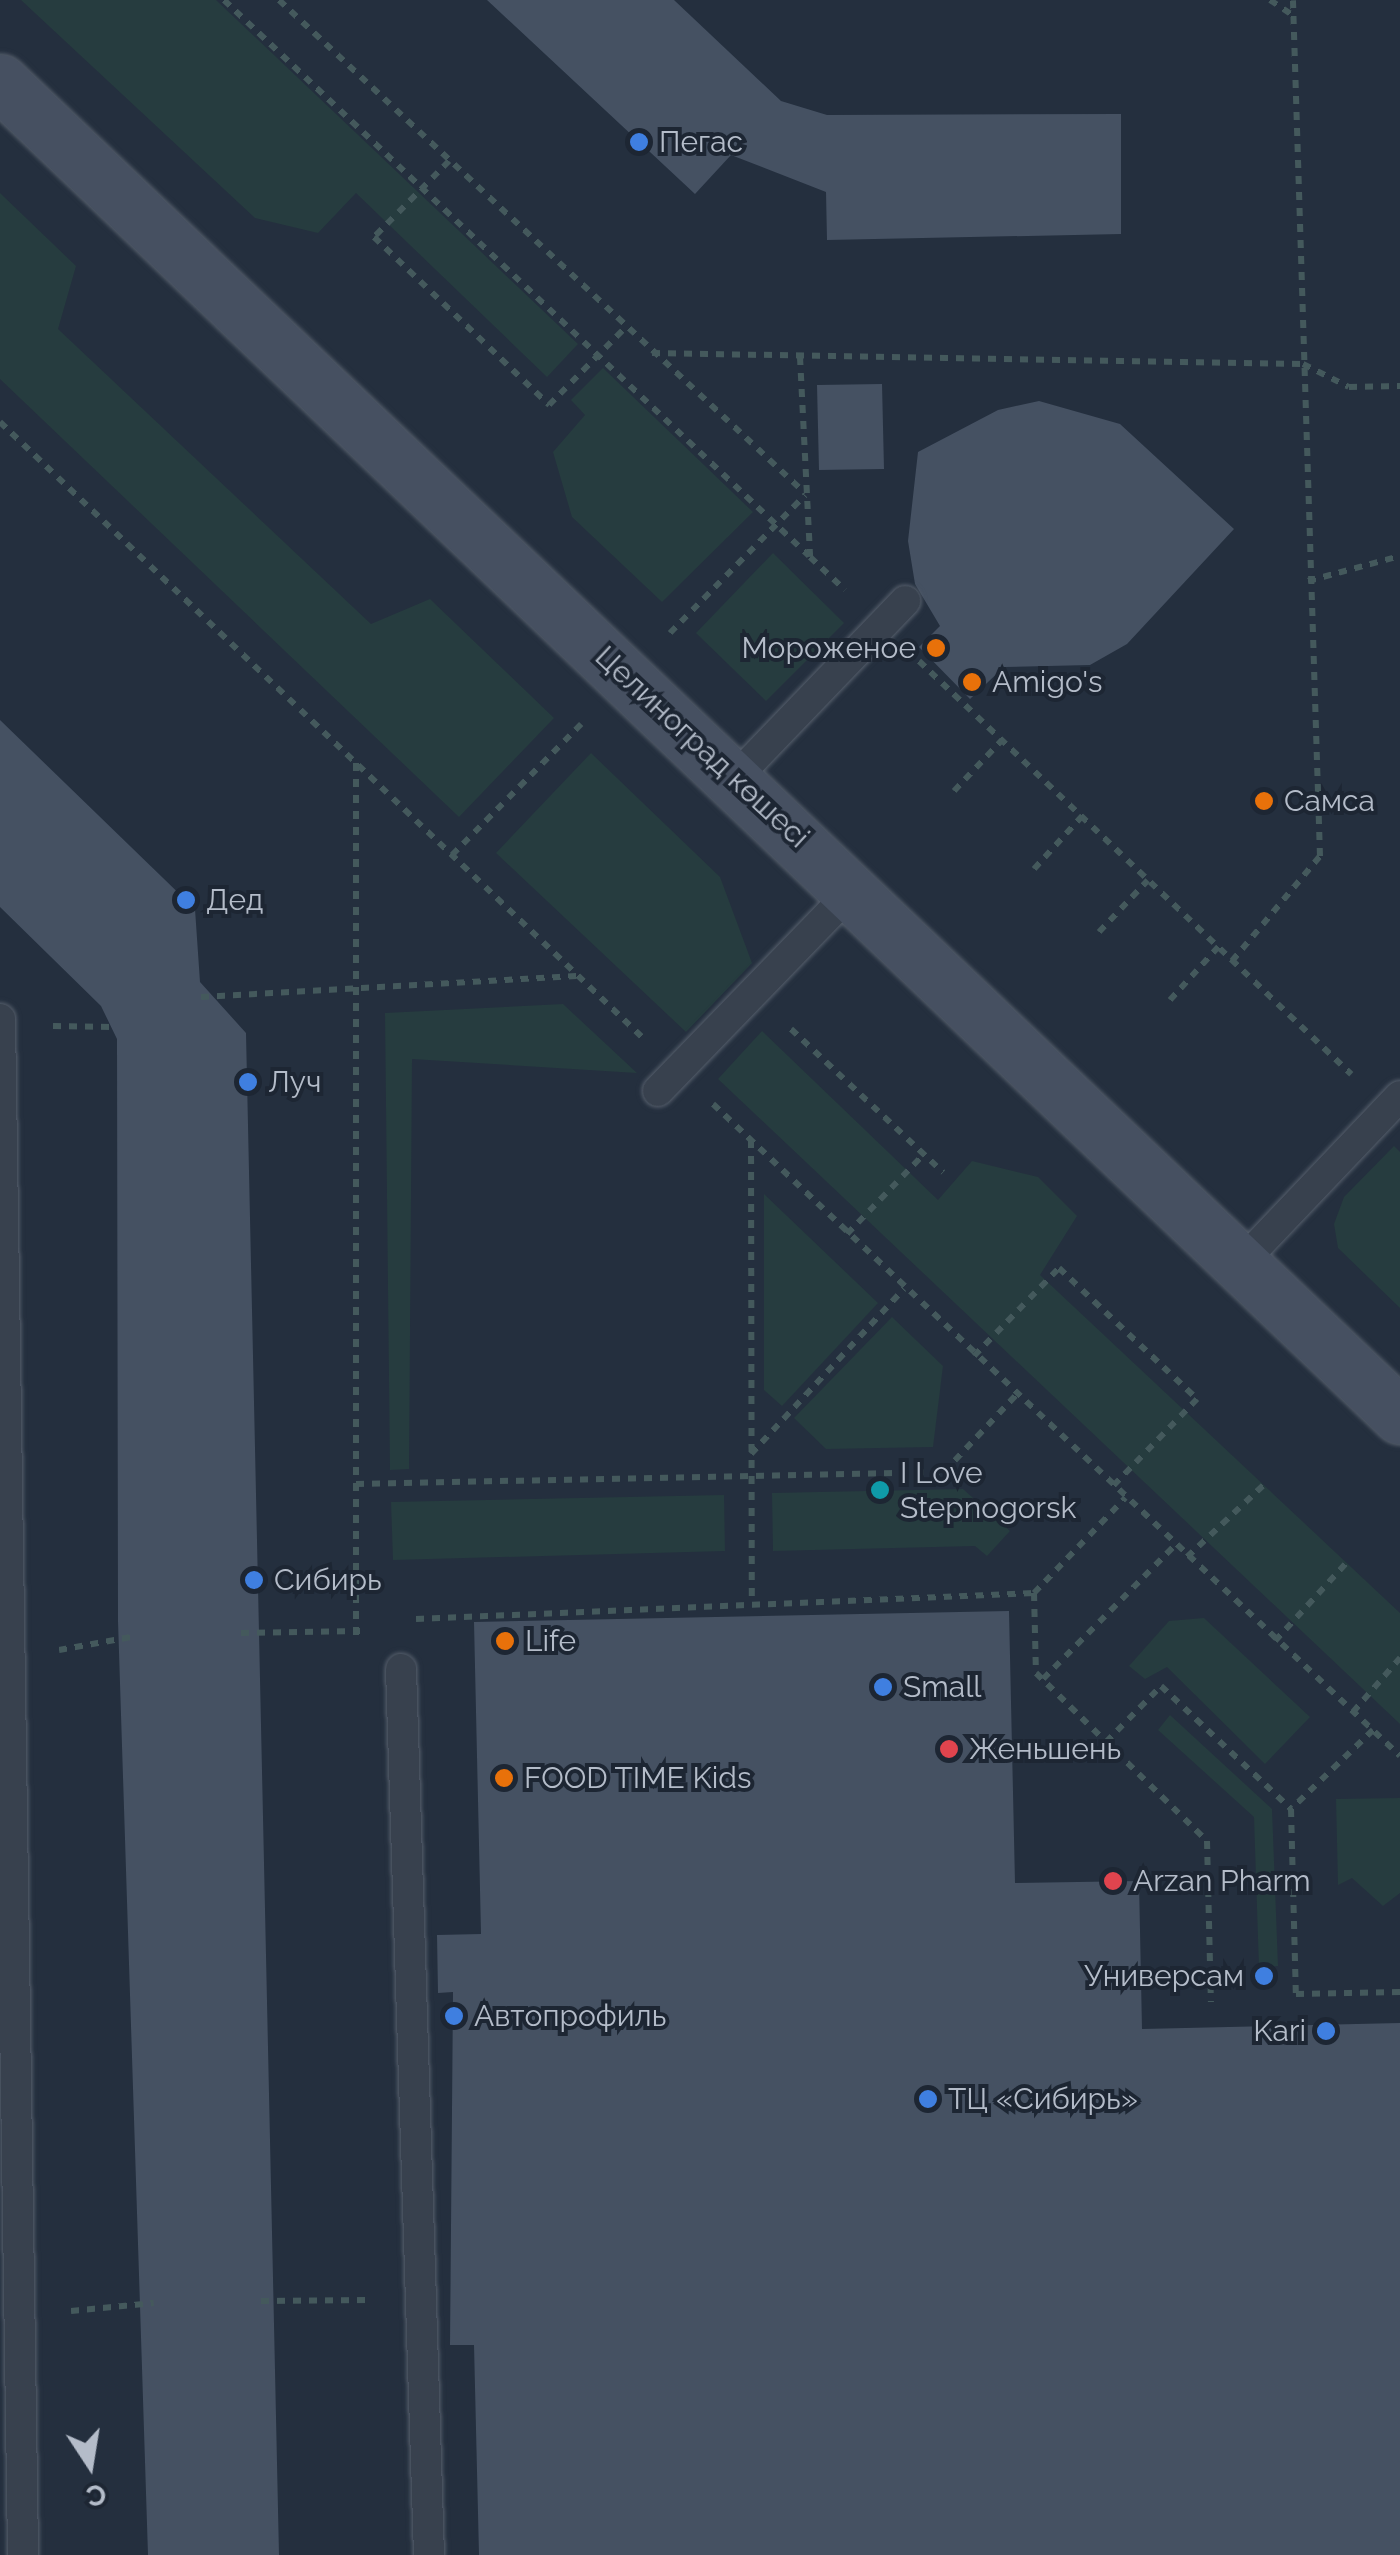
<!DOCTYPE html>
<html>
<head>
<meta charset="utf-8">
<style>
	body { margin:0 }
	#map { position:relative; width:1400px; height:2555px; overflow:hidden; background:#242f3e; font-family:Raleway,sans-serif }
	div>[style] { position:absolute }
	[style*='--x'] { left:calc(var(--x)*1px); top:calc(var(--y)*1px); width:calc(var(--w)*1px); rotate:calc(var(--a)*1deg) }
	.green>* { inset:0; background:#263c3f }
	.building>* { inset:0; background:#455162 }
	.path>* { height:6px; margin-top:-3px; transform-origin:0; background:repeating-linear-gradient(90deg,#44595c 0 8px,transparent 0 16px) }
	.roads { filter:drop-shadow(0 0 2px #565f6c) drop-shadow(0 0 2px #565f6c) }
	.lane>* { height:30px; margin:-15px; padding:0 15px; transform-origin:15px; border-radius:15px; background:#38414e }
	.secondary>* { height:55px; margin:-27.5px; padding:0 27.5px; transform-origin:27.5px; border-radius:27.5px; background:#465061 }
	.dots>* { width:28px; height:28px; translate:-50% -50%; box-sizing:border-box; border:5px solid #1d2633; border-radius:50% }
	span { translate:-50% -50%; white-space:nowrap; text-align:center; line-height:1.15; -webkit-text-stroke:8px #1d2633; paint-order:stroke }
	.poi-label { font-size:30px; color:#b4bcc9 }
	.left { translate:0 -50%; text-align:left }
	.right { translate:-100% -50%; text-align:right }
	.street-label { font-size:30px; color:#b4bcc9 }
	.north { position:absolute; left:40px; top:2415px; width:100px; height:100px; -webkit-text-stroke:8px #1d2633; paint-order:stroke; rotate:168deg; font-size:28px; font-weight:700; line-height:40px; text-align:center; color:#b4bcc9 }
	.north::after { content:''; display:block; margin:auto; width:35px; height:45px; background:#b4bcc9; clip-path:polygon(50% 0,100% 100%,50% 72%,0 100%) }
</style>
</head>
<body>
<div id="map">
	<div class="green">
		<div style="clip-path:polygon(21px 0,216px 0,578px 344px,547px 377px,356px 193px,318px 233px,255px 218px)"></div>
		<div style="clip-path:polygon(0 193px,76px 266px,58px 329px,371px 624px,430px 599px,554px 718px,459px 817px,0 379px)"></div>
		<div style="clip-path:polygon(603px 368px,753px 512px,662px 602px,572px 517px,553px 452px,585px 415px,571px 400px)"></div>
		<div style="clip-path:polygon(773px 553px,844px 623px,766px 701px,696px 633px)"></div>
		<div style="clip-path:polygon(591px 753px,720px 877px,752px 963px,686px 1032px,496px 853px)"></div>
		<div style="clip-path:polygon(563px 1004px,637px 1073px,412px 1059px,409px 1469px,390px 1470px,385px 1013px)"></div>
		<div style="clip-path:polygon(762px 1031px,938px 1200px,972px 1161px,1038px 1177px,1077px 1216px,1040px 1275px,1400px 1613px,1400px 1724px,718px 1079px)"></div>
		<div style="clip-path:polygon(1394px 1146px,1400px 1152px,1400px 1308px,1338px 1248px,1334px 1224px,1344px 1197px)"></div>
		<div style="clip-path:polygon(764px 1194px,878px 1303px,782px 1406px,764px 1390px)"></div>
		<div style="clip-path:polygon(892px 1317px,943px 1366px,933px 1447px,826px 1449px,794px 1418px)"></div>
		<div style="clip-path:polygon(963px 1489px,1010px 1531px,987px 1556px,975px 1546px,773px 1551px,772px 1493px)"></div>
		<div style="clip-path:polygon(724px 1495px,725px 1551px,393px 1560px,391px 1502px)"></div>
		<div style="clip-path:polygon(1204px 1618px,1310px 1717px,1265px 1764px,1167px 1667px,1145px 1679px,1129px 1666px,1169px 1621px)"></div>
		<div style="clip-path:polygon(1170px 1715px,1272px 1809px,1278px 1966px,1259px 1968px,1254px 1817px,1158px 1730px)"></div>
		<div style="clip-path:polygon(1400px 1798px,1400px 1893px,1383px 1906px,1352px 1878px,1338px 1885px,1336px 1799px)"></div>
	</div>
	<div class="building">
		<div style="clip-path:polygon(487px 0,674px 0,781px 101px,827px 115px,1121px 114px,1121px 234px,827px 240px,826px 192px,731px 155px,695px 194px)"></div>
		<div style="clip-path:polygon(882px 384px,884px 469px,819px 470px,817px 385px)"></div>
		<div style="clip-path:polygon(1039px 401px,1120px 424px,1234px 529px,1127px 644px,1090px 665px,1004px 667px,970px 699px,919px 647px,940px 626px,915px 584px,908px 541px,918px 452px,998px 410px)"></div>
		<div style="clip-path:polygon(0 720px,195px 909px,200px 982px,246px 1033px,279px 2555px,148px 2555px,118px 1621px,117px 1039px,101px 1006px,0 907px)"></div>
		<div style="clip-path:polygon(1009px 1611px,1015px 1883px,1139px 1881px,1142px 2029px,1400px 2023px,1400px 2555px,479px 2555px,474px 2345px,450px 2345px,453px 1992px,438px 1993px,437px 1935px,481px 1934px,474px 1622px)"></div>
	</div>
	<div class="path">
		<div style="--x:224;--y:0;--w:807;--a:43.54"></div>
		<div style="--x:279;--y:0;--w:721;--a:43.15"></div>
		<div style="--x:1270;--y:0;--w:27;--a:34"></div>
		<div style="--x:449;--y:161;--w:107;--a:134.6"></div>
		<div style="--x:374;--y:237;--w:243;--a:43.8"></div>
		<div style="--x:549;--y:405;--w:110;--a:-45.4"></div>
		<div style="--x:652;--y:353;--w:651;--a:0.97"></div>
		<div style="--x:1303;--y:364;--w:51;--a:26.6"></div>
		<div style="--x:1349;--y:387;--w:51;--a:-1.1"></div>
		<div style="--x:800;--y:357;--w:200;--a:87.1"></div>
		<div style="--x:810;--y:557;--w:48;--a:43.3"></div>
		<div style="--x:0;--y:422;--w:889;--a:43.77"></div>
		<div style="--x:1308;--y:581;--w:95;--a:-15.2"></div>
		<div style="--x:670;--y:633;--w:193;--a:-45.6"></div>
		<div style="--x:919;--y:661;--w:598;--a:43.71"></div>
		<div style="--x:356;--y:763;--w:878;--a:90"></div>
		<div style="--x:954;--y:791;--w:70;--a:-46.7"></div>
		<div style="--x:452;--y:855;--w:184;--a:-45.4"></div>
		<div style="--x:1034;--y:869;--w:72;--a:-47.8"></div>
		<div style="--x:1099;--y:932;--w:71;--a:-46.7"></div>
		<div style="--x:1232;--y:961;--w:137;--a:-50"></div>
		<div style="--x:1320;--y:856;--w:856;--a:-91.81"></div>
		<div style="--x:201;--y:997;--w:376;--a:-3.2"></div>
		<div style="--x:1170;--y:1000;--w:72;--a:-47.8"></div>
		<div style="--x:53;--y:1026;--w:59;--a:1"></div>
		<div style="--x:791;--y:1029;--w:209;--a:43.3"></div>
		<div style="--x:713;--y:1104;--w:947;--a:43.5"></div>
		<div style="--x:751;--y:1140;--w:464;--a:89.9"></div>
		<div style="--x:847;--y:1234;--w:111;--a:-46.1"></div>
		<div style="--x:974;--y:1356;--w:122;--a:-46"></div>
		<div style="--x:1059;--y:1268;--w:190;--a:43.5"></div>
		<div style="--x:1197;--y:1399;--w:122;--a:134"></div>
		<div style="--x:751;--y:1454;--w:225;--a:-47.2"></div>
		<div style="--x:356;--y:1484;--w:588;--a:-1.17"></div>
		<div style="--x:944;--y:1472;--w:105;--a:-46.9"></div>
		<div style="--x:1187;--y:1557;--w:111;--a:-43.2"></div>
		<div style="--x:1034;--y:1593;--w:80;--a:88.6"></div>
		<div style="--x:1036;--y:1673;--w:240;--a:44.5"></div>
		<div style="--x:1207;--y:1841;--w:161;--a:88.6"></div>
		<div style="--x:416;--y:1619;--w:619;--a:-2.41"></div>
		<div style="--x:1034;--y:1593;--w:132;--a:-46.2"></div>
		<div style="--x:241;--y:1633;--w:119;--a:-1"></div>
		<div style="--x:1275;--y:1641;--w:108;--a:-47.6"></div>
		<div style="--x:59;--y:1650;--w:79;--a:-10.2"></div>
		<div style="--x:1043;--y:1679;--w:187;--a:-45.4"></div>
		<div style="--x:1353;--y:1712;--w:72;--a:-49"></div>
		<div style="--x:1373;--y:1730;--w:114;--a:136.1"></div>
		<div style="--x:1291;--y:1809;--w:185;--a:88.5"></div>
		<div style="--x:1296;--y:1994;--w:104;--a:-1.1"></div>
		<div style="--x:1106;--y:1742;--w:78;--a:-45.5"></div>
		<div style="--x:1161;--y:1686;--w:179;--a:43.4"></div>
		<div style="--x:261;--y:2301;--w:108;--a:-0.5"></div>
		<div style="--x:71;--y:2311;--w:83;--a:-5.5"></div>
	</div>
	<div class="roads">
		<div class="lane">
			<div style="--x:734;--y:779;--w:247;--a:-46.1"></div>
			<div style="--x:0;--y:1019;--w:1536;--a:89.14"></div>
			<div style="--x:658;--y:1091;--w:280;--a:-45.9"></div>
			<div style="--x:1242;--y:1262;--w:229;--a:-46.4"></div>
			<div style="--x:401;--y:1669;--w:886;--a:88.19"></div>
		</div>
		<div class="secondary">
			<div style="--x:0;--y:82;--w:1934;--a:43.62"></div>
		</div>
	</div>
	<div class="dots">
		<div style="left:639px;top:142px;background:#3f7fe0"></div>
		<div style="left:936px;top:648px;background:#e8710a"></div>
		<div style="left:972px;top:682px;background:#e8710a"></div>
		<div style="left:1264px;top:801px;background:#e8710a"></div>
		<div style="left:186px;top:900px;background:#3f7fe0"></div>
		<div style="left:248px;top:1082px;background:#3f7fe0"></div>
		<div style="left:880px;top:1490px;background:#0f9aa8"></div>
		<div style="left:254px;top:1580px;background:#3f7fe0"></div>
		<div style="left:505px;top:1641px;background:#e8710a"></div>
		<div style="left:883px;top:1687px;background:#3f7fe0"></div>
		<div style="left:949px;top:1749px;background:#e0444e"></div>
		<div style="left:504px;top:1778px;background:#e8710a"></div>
		<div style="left:1113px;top:1881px;background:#e0444e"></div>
		<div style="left:1264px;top:1976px;background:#3f7fe0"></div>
		<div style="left:454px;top:2016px;background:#3f7fe0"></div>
		<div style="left:1326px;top:2031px;background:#3f7fe0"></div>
		<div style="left:928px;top:2099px;background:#3f7fe0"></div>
	</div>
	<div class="poi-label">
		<span class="left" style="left:659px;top:142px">Пегас</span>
		<span class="right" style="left:916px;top:648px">Мороженое</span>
		<span class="left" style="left:992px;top:682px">Amigo's</span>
		<span class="left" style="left:1284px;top:801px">Самса</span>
		<span class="left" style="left:206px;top:900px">Дед</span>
		<span class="left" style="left:268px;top:1082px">Луч</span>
		<span class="left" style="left:900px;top:1490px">I Love<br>Stepnogorsk</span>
		<span class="left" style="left:274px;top:1580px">Сибирь</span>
		<span class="left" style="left:525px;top:1641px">Life</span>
		<span class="left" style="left:903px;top:1687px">Small</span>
		<span class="left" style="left:969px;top:1749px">Женьшень</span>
		<span class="left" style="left:524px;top:1778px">FOOD TIME Kids</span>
		<span class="left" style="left:1133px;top:1881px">Arzan Pharm</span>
		<span class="right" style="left:1244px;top:1976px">Универсам</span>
		<span class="left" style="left:474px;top:2016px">Автопрофиль</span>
		<span class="right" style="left:1306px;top:2031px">Kari</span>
		<span class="left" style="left:948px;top:2099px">ТЦ «Сибирь»</span>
	</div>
	<div class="street-label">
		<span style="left:702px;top:747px;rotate:43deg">Целиноград көшесі</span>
	</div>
	<div class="north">С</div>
</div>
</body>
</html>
